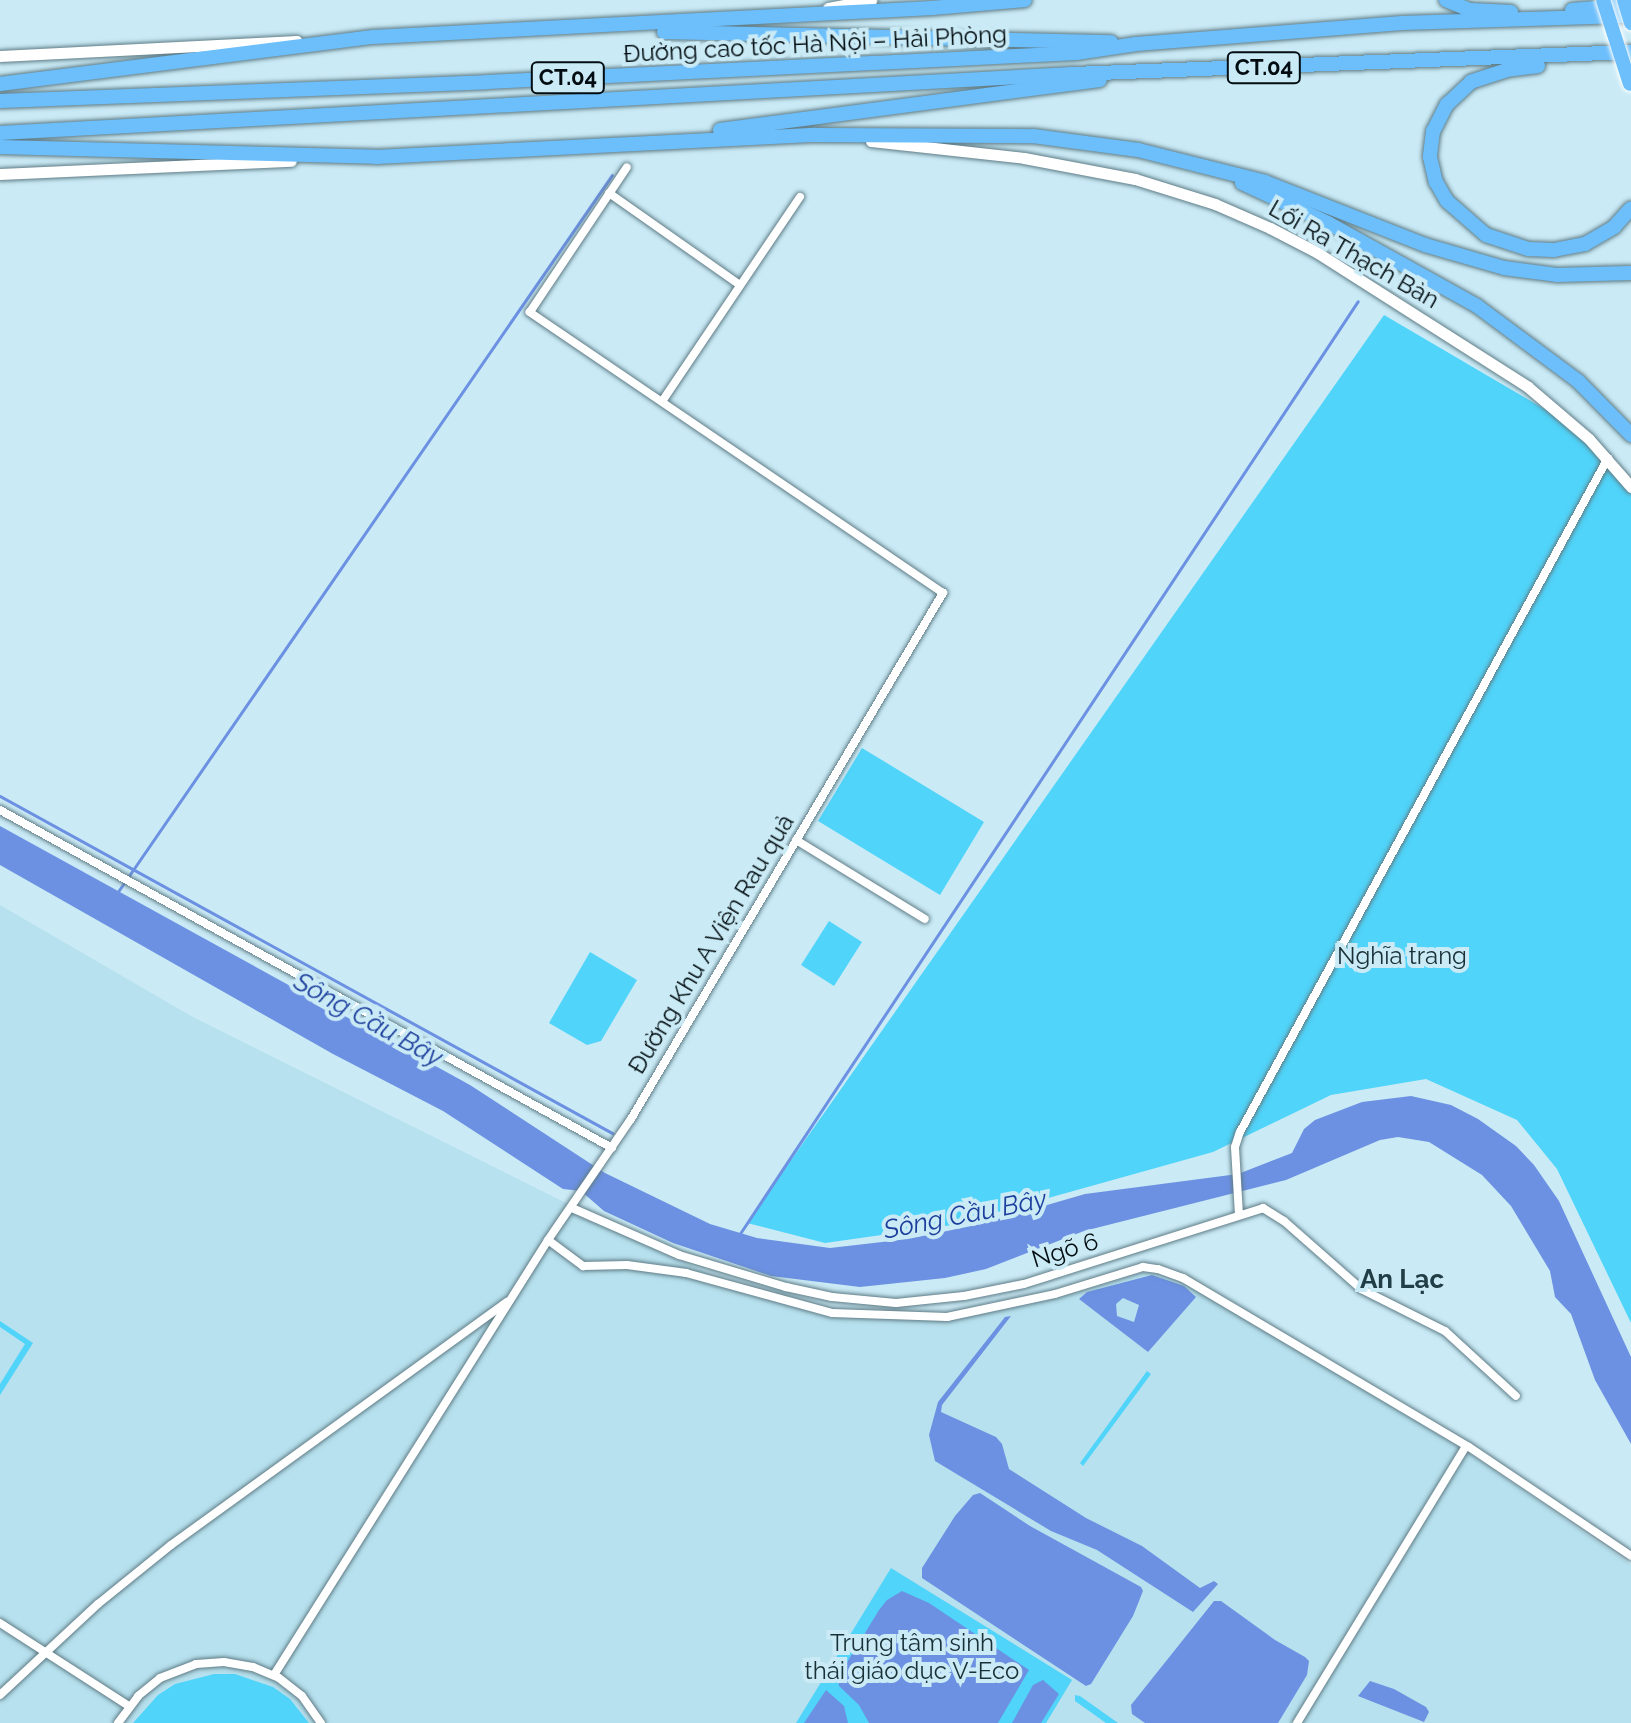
<!DOCTYPE html>
<html>
<head>
<meta charset="utf-8">
<style>
	body { margin:0 }
	#map { position:relative; width:1631px; height:1723px; overflow:hidden; background:#caebf6; font-family:Raleway,sans-serif }
	div>[style] { position:absolute }
	[style*='--x'] { left:calc(var(--x)*1px); top:calc(var(--y)*1px); width:calc(var(--w)*1px); rotate:calc(var(--a)*1deg) }
	.built>* { inset:0; background:#b7e1ee }
	.green>* { inset:0; background:#50d4f9 }
	.water>* { inset:0; background:#6c91e2 }
	.stream>* { height:3px; margin:-1.5px; padding:0 1.5px; transform-origin:1.5px; border-radius:1.5px; background:#6c91e2 }
	.roads { filter:drop-shadow(0 0 2px #5f7c86) drop-shadow(0 0 2px #5f7c86) }
	.minor>* { height:8px; margin:-4px; padding:0 4px; transform-origin:4px; border-radius:4px; background:#fff }
	.secondary>* { height:11px; margin:-5.5px; padding:0 5.5px; transform-origin:5.5px; border-radius:5.5px; background:#fff }
	.motorway>* { height:14px; margin:-7px; padding:0 7px; transform-origin:7px; border-radius:7px; background:#6dbffc }
	.bridges { filter:drop-shadow(0 0 2px #fff) drop-shadow(0 0 2px #fff) }
	.motorway-bridge>* { height:14px; margin:-7px; padding:0 7px; transform-origin:7px; border-radius:7px; background:#6dbffc }
	span { translate:-50% -50%; white-space:nowrap; text-align:center; line-height:1.15; -webkit-text-stroke:8px #caebf6; paint-order:stroke }
	.shield-label span { padding:2px 6px; background:#caebf6; border:2px solid; border-radius:6px; -webkit-text-stroke-width:0 }
	.shield-label { font-size:22px; color:#030d11; font-weight:700 }
	.street-label { font-size:24px; color:#030d11 }
	.park-label { font-size:24px; color:#193037 }
	.water-label { font-size:26px; color:#1c3e9c; font-style:italic }
	.neighbourhood-label { font-size:26px; color:#213d45; font-weight:700 }
</style>
</head>
<body>
<div id="map">
	<div class="built">
		<div style="clip-path:polygon(0 905px,191px 1016px,739px 1289px,832px 1316px,947px 1320px,1061px 1297px,1147px 1271px,1162px 1272px,1179px 1278px,1470px 1454px,1631px 1565px,1631px 1723px,0 1723px)"></div>
	</div>
	<div class="green">
		<div style="clip-path:polygon(1384px 315px,1563px 420px,1631px 490px,1631px 1323px,1557px 1169px,1517px 1120px,1426px 1079px,1331px 1095px,1213px 1152px,952px 1225px,825px 1243px,747px 1223px)"></div>
		<div style="clip-path:polygon(862px 748px,984px 822px,940px 895px,818px 821px)"></div>
		<div style="clip-path:polygon(829px 921px,862px 942px,834px 986px,801px 965px)"></div>
		<div style="clip-path:polygon(590px 952px,637px 980px,601px 1041px,587px 1045px,549px 1023px)"></div>
		<div style="clip-path:polygon(0 1321px,33px 1343px,0 1395px,0 1384px,25px 1344px,0 1327px)"></div>
		<div style="clip-path:polygon(1147px 1371px,1151px 1374px,1083px 1466px,1080px 1463px)"></div>
		<div style="clip-path:polygon(891px 1568px,1072px 1680px,1046px 1723px,796px 1723px)"></div>
		<div style="clip-path:polygon(214px 1674px,235px 1674px,273px 1687px,290px 1699px,309px 1723px,133px 1723px,158px 1695px,175px 1684px)"></div>
		<div style="clip-path:polygon(1075px 1695px,1080px 1696px,1118px 1723px,1106px 1723px,1075px 1701px)"></div>
	</div>
	<div class="water">
		<div style="clip-path:polygon(0 826px,470px 1085px,605px 1173px,710px 1224px,757px 1238px,830px 1248px,908px 1239px,981px 1224px,1085px 1194px,1238px 1174px,1292px 1153px,1304px 1129px,1315px 1120px,1362px 1102px,1411px 1096px,1451px 1105px,1478px 1119px,1516px 1146px,1534px 1165px,1559px 1201px,1631px 1357px,1631px 1444px,1595px 1380px,1571px 1314px,1555px 1297px,1550px 1271px,1511px 1206px,1482px 1175px,1429px 1142px,1398px 1137px,1380px 1140px,1286px 1180px,1084px 1231px,986px 1269px,945px 1278px,860px 1287px,771px 1276px,673px 1243px,604px 1211px,581px 1191px,563px 1189px,443px 1111px,333px 1054px,0 865px)"></div>
		<div style="clip-path:polygon(evenodd,1152px 1275px,1184px 1286px,1196px 1297px,1148px 1352px,1079px 1299px,1087px 1292px,1152px 1275px,1123px 1298px,1139px 1305px,1134px 1322px,1117px 1316px,1116px 1304px,1123px 1298px)"></div>
		<div style="clip-path:polygon(1011px 1316px,942px 1405px,941px 1412px,996px 1437px,1002px 1444px,1009px 1469px,1086px 1518px,1142px 1546px,1200px 1588px,1214px 1581px,1218px 1584px,1193px 1612px,1097px 1550px,1051px 1531px,935px 1461px,929px 1435px,938px 1402px,1005px 1317px)"></div>
		<div style="clip-path:polygon(980px 1493px,1030px 1526px,1141px 1587px,1143px 1591px,1133px 1616px,1091px 1684px,1086px 1686px,922px 1578px,922px 1568px,955px 1516px,973px 1495px)"></div>
		<div style="clip-path:polygon(902px 1591px,929px 1603px,1029px 1670px,998px 1723px,869px 1723px,859px 1705px,839px 1686px,838px 1677px,879px 1610px,887px 1600px)"></div>
		<div style="clip-path:polygon(1214px 1601px,1221px 1601px,1275px 1640px,1305px 1657px,1309px 1661px,1307px 1675px,1278px 1723px,1145px 1723px,1132px 1714px,1131px 1705px)"></div>
		<div style="clip-path:polygon(1043px 1680px,1059px 1694px,1041px 1723px,1012px 1723px,1033px 1685px)"></div>
		<div style="clip-path:polygon(1370px 1681px,1394px 1689px,1426px 1707px,1429px 1712px,1424px 1722px,1358px 1696px)"></div>
		<div style="clip-path:polygon(826px 1690px,844px 1706px,848px 1723px,804px 1723px)"></div>
	</div>
	<div class="stream">
		<div style="--x:0;--y:796;--w:699;--a:28.84"></div>
		<div style="--x:117;--y:893;--w:872;--a:-55.42"></div>
		<div style="--x:739;--y:1235;--w:1120;--a:-56.47"></div>
	</div>
	<div class="roads">
		<div class="minor">
			<div style="--x:609;--y:193;--w:160;--a:35.1"></div>
			<div style="--x:663;--y:400;--w:245;--a:-56"></div>
			<div style="--x:0;--y:810;--w:699;--a:28.91"></div>
			<div style="--x:796;--y:840;--w:151;--a:31.5"></div>
			<div style="--x:572;--y:1208;--w:117;--a:23.7"></div>
			<div style="--x:679;--y:1255;--w:112;--a:16.7"></div>
			<div style="--x:786;--y:1287;--w:47;--a:12.3"></div>
			<div style="--x:832;--y:1297;--w:64;--a:5.4"></div>
			<div style="--x:896;--y:1303;--w:68;--a:-5.9"></div>
			<div style="--x:964;--y:1296;--w:61;--a:-11.3"></div>
			<div style="--x:1024;--y:1284;--w:251;--a:-17.6"></div>
			<div style="--x:1263;--y:1208;--w:25;--a:32"></div>
			<div style="--x:1284;--y:1221;--w:103;--a:41.4"></div>
			<div style="--x:1361;--y:1289;--w:94;--a:26.6"></div>
			<div style="--x:1445;--y:1331;--w:96;--a:42.5"></div>
			<div style="--x:1239;--y:1215;--w:68;--a:-93.4"></div>
			<div style="--x:1235;--y:1147;--w:16;--a:-72"></div>
			<div style="--x:1240;--y:1132;--w:768;--a:-61.37"></div>
			<div style="--x:548;--y:1240;--w:44;--a:36.6"></div>
			<div style="--x:583;--y:1266;--w:44;--a:-1.3"></div>
			<div style="--x:627;--y:1265;--w:60;--a:7.7"></div>
			<div style="--x:686;--y:1273;--w:151;--a:15.3"></div>
			<div style="--x:832;--y:1313;--w:115;--a:2"></div>
			<div style="--x:947;--y:1317;--w:110;--a:-12"></div>
			<div style="--x:1055;--y:1294;--w:92;--a:-17.1"></div>
			<div style="--x:1143;--y:1267;--w:15;--a:8"></div>
			<div style="--x:1158;--y:1269;--w:27;--a:20"></div>
			<div style="--x:1183;--y:1278;--w:332;--a:30.6"></div>
			<div style="--x:1469;--y:1447;--w:195;--a:33.9"></div>
			<div style="--x:0;--y:1623;--w:153;--a:32.8"></div>
			<div style="--x:274;--y:1675;--w:514;--a:-57.79"></div>
			<div style="--x:548;--y:1240;--w:147;--a:-55.6"></div>
			<div style="--x:631;--y:1119;--w:612;--a:-59.33"></div>
			<div style="--x:943;--y:593;--w:500;--a:-145.8"></div>
			<div style="--x:530;--y:312;--w:174;--a:-56.2"></div>
			<div style="--x:0;--y:1695;--w:134;--a:-42.9"></div>
			<div style="--x:98;--y:1604;--w:94;--a:-38.9"></div>
			<div style="--x:171;--y:1545;--w:415;--a:-35.9"></div>
			<div style="--x:118;--y:1723;--w:34;--a:-53"></div>
			<div style="--x:138;--y:1696;--w:28;--a:-39"></div>
			<div style="--x:160;--y:1678;--w:39;--a:-21"></div>
			<div style="--x:196;--y:1664;--w:28;--a:-4"></div>
			<div style="--x:224;--y:1662;--w:29;--a:10"></div>
			<div style="--x:253;--y:1667;--w:28;--a:23"></div>
			<div style="--x:279;--y:1678;--w:29;--a:38"></div>
			<div style="--x:302;--y:1696;--w:33;--a:55"></div>
			<div style="--x:1297;--y:1723;--w:324;--a:-58.6"></div>
		</div>
		<div class="secondary">
			<div style="--x:828;--y:8;--w:44;--a:-10.5"></div>
			<div style="--x:0;--y:56;--w:297;--a:-2.9"></div>
			<div style="--x:871;--y:141;--w:154;--a:6.3"></div>
			<div style="--x:1024;--y:158;--w:113;--a:10.7"></div>
			<div style="--x:1135;--y:179;--w:84;--a:17.4"></div>
			<div style="--x:1215;--y:204;--w:60;--a:23.6"></div>
			<div style="--x:1270;--y:228;--w:54;--a:27.5"></div>
			<div style="--x:1318;--y:253;--w:249;--a:32.5"></div>
			<div style="--x:1528;--y:387;--w:80;--a:40.4"></div>
			<div style="--x:1589;--y:439;--w:64;--a:48.8"></div>
			<div style="--x:0;--y:174;--w:291;--a:-2.6"></div>
		</div>
		<div class="motorway">
			<div style="--x:1446;--y:0;--w:26;--a:23"></div>
			<div style="--x:1470;--y:10;--w:41;--a:2.8"></div>
			<div style="--x:1572;--y:10;--w:59;--a:-4.8"></div>
			<div style="--x:664;--y:32;--w:447;--a:1.3"></div>
			<div style="--x:1538;--y:66;--w:31;--a:173"></div>
			<div style="--x:1507;--y:70;--w:38;--a:162"></div>
			<div style="--x:1471;--y:82;--w:33;--a:137"></div>
			<div style="--x:1447;--y:104;--w:30;--a:117"></div>
			<div style="--x:1433;--y:131;--w:26;--a:97"></div>
			<div style="--x:1430;--y:157;--w:26;--a:77"></div>
			<div style="--x:1436;--y:182;--w:22;--a:60"></div>
			<div style="--x:1447;--y:201;--w:52;--a:41.1"></div>
			<div style="--x:1486;--y:235;--w:44;--a:18.4"></div>
			<div style="--x:1528;--y:249;--w:26;--a:2"></div>
			<div style="--x:1554;--y:250;--w:32;--a:-11"></div>
			<div style="--x:1585;--y:244;--w:34;--a:-30"></div>
			<div style="--x:1614;--y:227;--w:25;--a:-48"></div>
			<div style="--x:0;--y:84;--w:376;--a:-7.2"></div>
			<div style="--x:373;--y:37;--w:560;--a:-2.97"></div>
			<div style="--x:932;--y:8;--w:93;--a:-4.9"></div>
			<div style="--x:0;--y:101;--w:487;--a:-2.2"></div>
			<div style="--x:487;--y:82;--w:590;--a:-2.82"></div>
			<div style="--x:1076;--y:53;--w:61;--a:-8.5"></div>
			<div style="--x:1136;--y:44;--w:267;--a:-4.5"></div>
			<div style="--x:1402;--y:23;--w:229;--a:-1.8"></div>
			<div style="--x:720;--y:130;--w:383;--a:-7.5"></div>
			<div style="--x:0;--y:133;--w:1075;--a:-3.15"></div>
			<div style="--x:1073;--y:74;--w:558;--a:-2.26"></div>
			<div style="--x:0;--y:147;--w:376;--a:1.5"></div>
			<div style="--x:376;--y:157;--w:440;--a:-2.9"></div>
			<div style="--x:815;--y:135;--w:218;--a:0.3"></div>
			<div style="--x:1033;--y:136;--w:106;--a:7.6"></div>
			<div style="--x:1138;--y:150;--w:131;--a:14.1"></div>
			<div style="--x:1265;--y:182;--w:172;--a:21.5"></div>
			<div style="--x:1425;--y:245;--w:82;--a:16.2"></div>
			<div style="--x:1504;--y:268;--w:53;--a:7.5"></div>
			<div style="--x:1557;--y:275;--w:74;--a:-1.5"></div>
			<div style="--x:1242;--y:183;--w:95;--a:24.9"></div>
			<div style="--x:1328;--y:223;--w:171;--a:29.1"></div>
			<div style="--x:1477;--y:306;--w:126;--a:36.6"></div>
			<div style="--x:1578;--y:381;--w:76;--a:45.5"></div>
		</div>
	</div>
	<div class="bridges">
		<div class="motorway-bridge">
			<div style="--x:1603;--y:0;--w:88;--a:72.2"></div>
			<div style="--x:1624;--y:0;--w:24;--a:73"></div>
		</div>
	</div>
	<div class="shield-label">
		<span style="left:1264px;top:68px">CT.04</span>
		<span style="left:568px;top:78px">CT.04</span>
	</div>
	<div class="street-label">
		<span style="left:815px;top:44px;rotate:-3deg">Đường cao tốc Hà Nội – Hải Phòng</span>
		<span style="left:1354px;top:254px;rotate:30deg">Lối Ra Thạch Bàn</span>
		<span style="left:711px;top:944px;rotate:-59deg">Đường Khu A Viện Rau quả</span>
		<span style="left:1065px;top:1250px;rotate:-17deg">Ngõ 6</span>
	</div>
	<div class="park-label">
		<span style="left:1402px;top:956px">Nghĩa trang</span>
		<span style="left:912px;top:1657px">Trung tâm sinh<br>thái giáo dục V-Eco</span>
	</div>
	<div class="water-label">
		<span style="left:368px;top:1020px;rotate:29deg">Sông Cầu Bây</span>
		<span style="left:965px;top:1215px;rotate:-11deg">Sông Cầu Bây</span>
	</div>
	<div class="neighbourhood-label">
		<span style="left:1402px;top:1280px">An Lạc</span>
	</div>
</div>
</body>
</html>
